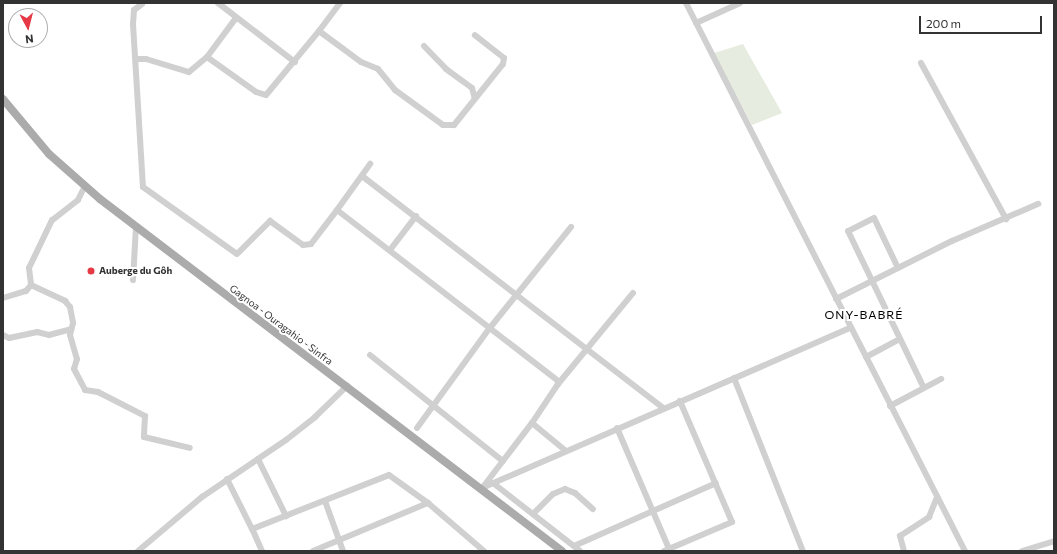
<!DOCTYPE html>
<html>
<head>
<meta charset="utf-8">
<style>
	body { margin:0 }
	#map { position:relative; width:1057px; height:554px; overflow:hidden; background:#fff; font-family:Commissioner,sans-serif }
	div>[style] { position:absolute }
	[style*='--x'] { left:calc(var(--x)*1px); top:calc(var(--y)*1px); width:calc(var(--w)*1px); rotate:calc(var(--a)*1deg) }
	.green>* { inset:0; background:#e6ecdf }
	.minor>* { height:6px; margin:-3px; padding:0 3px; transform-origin:3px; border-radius:3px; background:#d0d0d0 }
	.major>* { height:8px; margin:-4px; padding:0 4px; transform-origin:4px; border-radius:4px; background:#ababab }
	.dots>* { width:11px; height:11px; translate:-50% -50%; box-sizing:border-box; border:2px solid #fff; border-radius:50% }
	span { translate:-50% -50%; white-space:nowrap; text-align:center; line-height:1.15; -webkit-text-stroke:4px #fff; paint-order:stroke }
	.poi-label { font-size:10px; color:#333; font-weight:700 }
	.left { translate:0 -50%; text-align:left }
	.street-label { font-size:10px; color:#333 }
	.quarter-label { font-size:12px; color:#000; letter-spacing:1px }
	.frame { position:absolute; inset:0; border:4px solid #333; pointer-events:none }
	.north { position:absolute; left:8px; top:8px; width:40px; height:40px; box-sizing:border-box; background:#fff; border:1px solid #adadad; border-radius:50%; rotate:173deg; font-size:11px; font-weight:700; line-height:16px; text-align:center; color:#333 }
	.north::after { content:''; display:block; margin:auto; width:14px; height:18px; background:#e63946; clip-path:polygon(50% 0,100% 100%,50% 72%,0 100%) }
	.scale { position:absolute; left:919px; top:16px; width:123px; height:18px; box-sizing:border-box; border:2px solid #333; border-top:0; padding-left:5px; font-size:12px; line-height:14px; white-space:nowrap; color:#333; -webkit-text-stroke:3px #fff; paint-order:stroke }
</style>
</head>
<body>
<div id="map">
	<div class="green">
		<div style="clip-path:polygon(743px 44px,782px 113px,752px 125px,714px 53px)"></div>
	</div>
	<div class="minor">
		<div style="--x:218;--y:3;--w:97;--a:37.5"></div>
		<div style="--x:686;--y:3;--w:615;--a:63.02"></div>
		<div style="--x:142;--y:4;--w:10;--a:143"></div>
		<div style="--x:134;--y:10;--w:14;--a:94"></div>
		<div style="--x:133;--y:24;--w:163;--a:86.5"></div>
		<div style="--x:143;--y:187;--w:115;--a:35.5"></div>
		<div style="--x:237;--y:254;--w:47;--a:-45"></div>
		<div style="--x:270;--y:221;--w:41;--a:36"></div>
		<div style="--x:303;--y:245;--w:8;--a:-7"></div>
		<div style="--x:311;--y:244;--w:43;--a:-52.6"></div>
		<div style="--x:337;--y:210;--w:279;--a:37.7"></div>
		<div style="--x:558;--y:381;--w:3;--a:90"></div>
		<div style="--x:558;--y:384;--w:47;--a:123.7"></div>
		<div style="--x:532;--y:423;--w:44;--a:39.5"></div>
		<div style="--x:696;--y:23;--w:48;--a:-24.4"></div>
		<div style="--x:319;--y:31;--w:35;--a:-53"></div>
		<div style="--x:424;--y:46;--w:32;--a:46"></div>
		<div style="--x:446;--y:69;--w:32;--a:36"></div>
		<div style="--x:472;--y:88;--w:11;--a:75"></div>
		<div style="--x:207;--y:57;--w:60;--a:35.5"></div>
		<div style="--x:256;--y:92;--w:10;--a:17"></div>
		<div style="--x:266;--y:95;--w:83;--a:-50.4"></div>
		<div style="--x:319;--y:31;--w:52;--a:36.4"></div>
		<div style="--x:361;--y:62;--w:18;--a:22"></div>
		<div style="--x:378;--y:69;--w:27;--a:51"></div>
		<div style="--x:395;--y:90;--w:59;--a:36.1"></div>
		<div style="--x:443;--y:125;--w:11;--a:0"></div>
		<div style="--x:454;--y:125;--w:78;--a:-51.2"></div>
		<div style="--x:503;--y:64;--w:6;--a:-81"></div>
		<div style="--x:504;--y:58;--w:37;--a:-142"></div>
		<div style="--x:136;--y:59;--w:10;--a:0"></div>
		<div style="--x:146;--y:59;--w:45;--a:16.8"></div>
		<div style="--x:189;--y:72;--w:23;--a:-40"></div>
		<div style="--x:207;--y:57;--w:49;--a:-53.4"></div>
		<div style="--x:921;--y:63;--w:178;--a:61.4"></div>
		<div style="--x:362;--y:176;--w:380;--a:37.6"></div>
		<div style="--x:85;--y:186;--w:16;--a:117"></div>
		<div style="--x:78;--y:200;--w:33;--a:142"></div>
		<div style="--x:52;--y:220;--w:53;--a:115.6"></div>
		<div style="--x:29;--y:268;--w:17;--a:83"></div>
		<div style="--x:31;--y:285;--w:38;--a:25"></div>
		<div style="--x:65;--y:301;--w:8;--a:50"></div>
		<div style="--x:70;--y:307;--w:16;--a:79"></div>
		<div style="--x:73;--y:323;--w:12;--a:104"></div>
		<div style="--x:70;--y:335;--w:25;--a:74"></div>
		<div style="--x:77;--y:359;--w:10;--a:107"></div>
		<div style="--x:74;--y:369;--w:24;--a:62"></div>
		<div style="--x:85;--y:390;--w:13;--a:9"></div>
		<div style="--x:98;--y:392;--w:53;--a:27.1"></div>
		<div style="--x:145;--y:416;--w:21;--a:93"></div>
		<div style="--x:144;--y:437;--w:47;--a:13.4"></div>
		<div style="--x:337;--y:210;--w:57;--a:-54.3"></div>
		<div style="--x:390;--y:250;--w:43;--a:-52.6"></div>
		<div style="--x:898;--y:268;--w:55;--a:-115.6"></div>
		<div style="--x:874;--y:218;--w:29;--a:153"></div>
		<div style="--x:848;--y:231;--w:174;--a:64.2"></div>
		<div style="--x:133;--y:280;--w:54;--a:-86.8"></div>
		<div style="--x:3;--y:298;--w:24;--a:-17"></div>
		<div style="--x:26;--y:291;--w:8;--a:-50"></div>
		<div style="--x:836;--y:299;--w:130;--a:-26.6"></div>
		<div style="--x:952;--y:241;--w:94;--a:-23.3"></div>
		<div style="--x:3;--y:335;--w:7;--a:27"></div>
		<div style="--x:9;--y:338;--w:29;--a:-12"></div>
		<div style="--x:37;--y:332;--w:12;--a:14"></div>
		<div style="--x:49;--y:335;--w:23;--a:-15"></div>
		<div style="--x:370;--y:355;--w:170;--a:38.6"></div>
		<div style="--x:866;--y:357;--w:38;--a:-28"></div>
		<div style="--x:734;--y:378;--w:186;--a:68.3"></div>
		<div style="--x:558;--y:384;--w:118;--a:-50.5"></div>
		<div style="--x:890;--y:406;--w:58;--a:-27.9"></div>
		<div style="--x:417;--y:428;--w:122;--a:-54"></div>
		<div style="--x:489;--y:329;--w:131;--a:-51.2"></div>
		<div style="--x:617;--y:428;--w:132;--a:66.7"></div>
		<div style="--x:258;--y:459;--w:64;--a:63.8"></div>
		<div style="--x:227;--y:479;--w:56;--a:63.4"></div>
		<div style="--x:493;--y:483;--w:110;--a:38"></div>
		<div style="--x:483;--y:487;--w:81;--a:-52.6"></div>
		<div style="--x:482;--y:488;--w:401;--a:-23.5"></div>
		<div style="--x:325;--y:501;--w:53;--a:70.2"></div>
		<div style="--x:533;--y:514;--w:28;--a:-45"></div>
		<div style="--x:553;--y:494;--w:13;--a:-23"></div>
		<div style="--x:565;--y:489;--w:11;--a:22"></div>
		<div style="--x:575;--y:493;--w:24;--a:42"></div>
		<div style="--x:574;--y:546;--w:155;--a:-23.9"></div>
		<div style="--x:138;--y:551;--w:84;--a:-40.2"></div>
		<div style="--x:202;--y:497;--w:102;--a:-34.2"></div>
		<div style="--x:286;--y:440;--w:37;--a:-38"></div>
		<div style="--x:315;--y:417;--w:45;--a:-44.1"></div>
		<div style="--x:262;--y:551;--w:24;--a:-114"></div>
		<div style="--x:252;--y:529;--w:147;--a:-21.5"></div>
		<div style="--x:389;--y:475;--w:48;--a:35.7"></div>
		<div style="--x:428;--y:503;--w:74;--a:40.6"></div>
		<div style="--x:313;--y:551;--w:125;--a:-22.7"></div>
		<div style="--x:664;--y:551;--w:74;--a:-23.1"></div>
		<div style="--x:732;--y:522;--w:132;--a:-113.3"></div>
		<div style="--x:904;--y:551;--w:16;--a:-105"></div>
		<div style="--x:900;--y:536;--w:35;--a:-33"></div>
		<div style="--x:929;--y:517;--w:22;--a:-68"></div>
		<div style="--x:1022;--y:551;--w:34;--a:-17"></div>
	</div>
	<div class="major">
		<div style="--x:3;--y:99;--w:72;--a:50.1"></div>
		<div style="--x:49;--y:154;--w:68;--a:41.4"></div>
		<div style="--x:100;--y:199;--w:581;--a:37.3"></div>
	</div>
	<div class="dots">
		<div style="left:91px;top:271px;background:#e63946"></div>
	</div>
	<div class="poi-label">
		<span class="left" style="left:99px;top:271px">Auberge du Gôh</span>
	</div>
	<div class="street-label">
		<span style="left:281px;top:325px;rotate:37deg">Gagnoa - Ouragahio - Sinfra</span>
	</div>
	<div class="quarter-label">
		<span style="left:864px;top:315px">ONY-BABRÉ</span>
	</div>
	<div class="frame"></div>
	<div class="north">N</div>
	<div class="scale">200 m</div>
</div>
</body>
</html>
